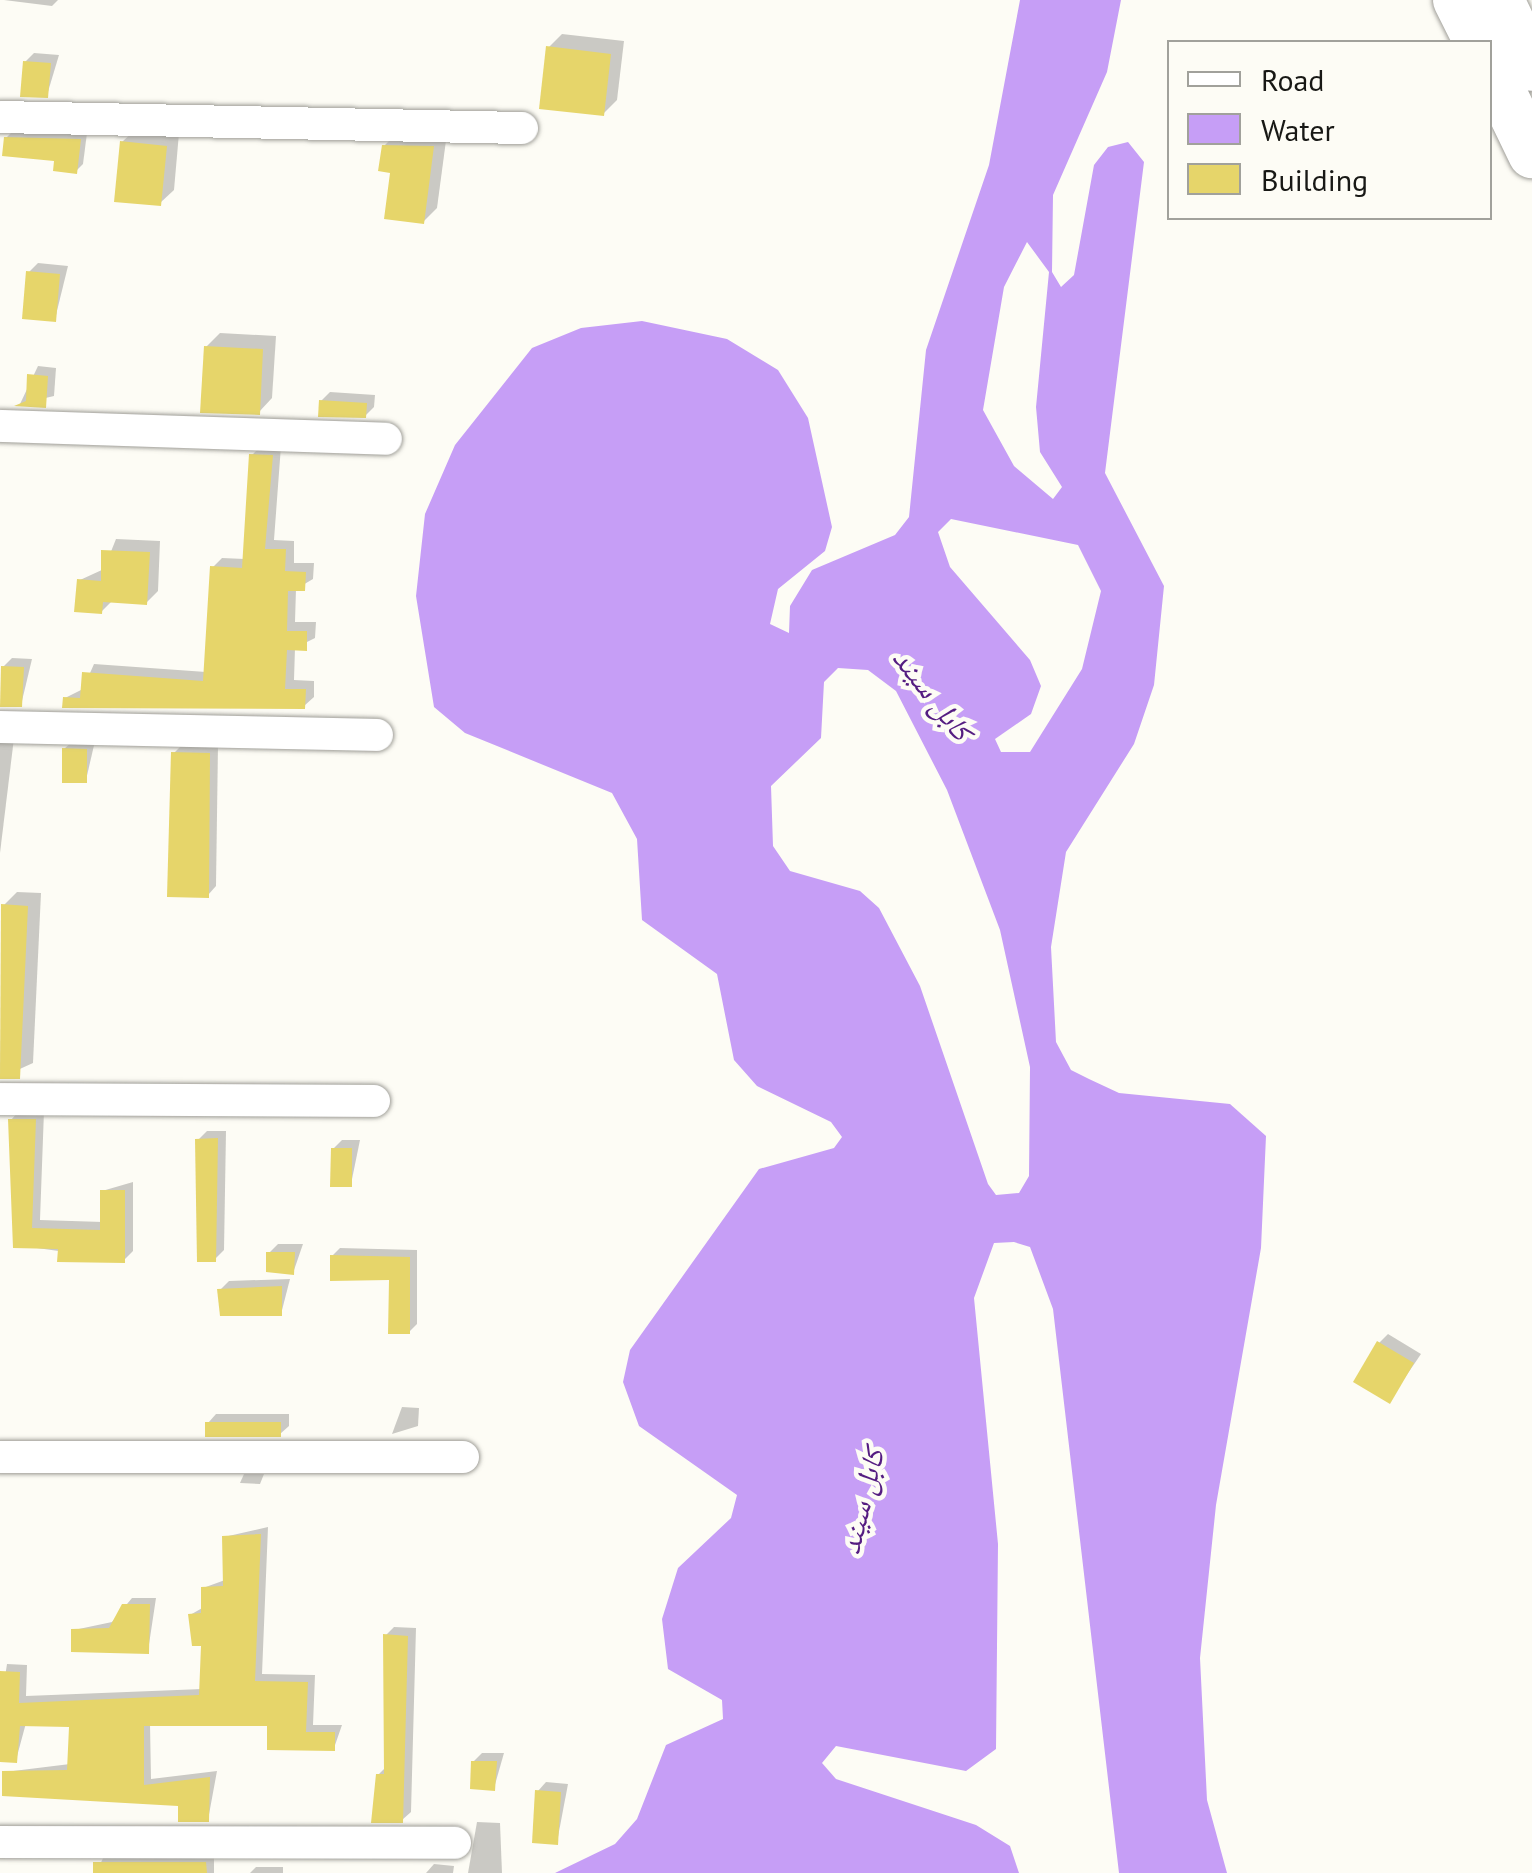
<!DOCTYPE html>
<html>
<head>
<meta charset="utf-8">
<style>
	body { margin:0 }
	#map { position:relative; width:1532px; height:1873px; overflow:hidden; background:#fdfcf5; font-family:"PT Sans","Noto Naskh Arabic",sans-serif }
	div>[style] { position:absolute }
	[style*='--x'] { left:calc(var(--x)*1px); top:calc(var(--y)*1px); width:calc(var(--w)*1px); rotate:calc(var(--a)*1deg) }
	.water>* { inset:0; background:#c69ef6 }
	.shadow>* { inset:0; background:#0003 }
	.building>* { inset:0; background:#e6d56a }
	.roads { filter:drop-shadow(0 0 2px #9f9e98) drop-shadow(0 0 2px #9f9e98) }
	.minor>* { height:32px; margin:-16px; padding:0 16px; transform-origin:16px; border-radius:16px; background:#fff }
	.highway>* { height:48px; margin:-24px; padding:0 24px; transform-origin:24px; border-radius:24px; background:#fff }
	span { translate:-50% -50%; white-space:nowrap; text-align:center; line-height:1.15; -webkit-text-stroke:9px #fdfcf5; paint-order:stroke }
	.water-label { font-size:30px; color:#541c81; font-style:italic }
	.legend { position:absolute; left:1167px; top:40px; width:325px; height:180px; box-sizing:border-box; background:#fdfcf5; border:2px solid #a1a19b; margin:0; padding:12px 18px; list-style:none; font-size:30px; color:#181815 }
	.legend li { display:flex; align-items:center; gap:20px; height:50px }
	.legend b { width:50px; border:2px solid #a1a19b }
</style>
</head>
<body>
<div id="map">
	<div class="water">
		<div style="clip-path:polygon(evenodd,1020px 0,1121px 0,1107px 72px,1053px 195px,1052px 272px,1061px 287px,1074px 275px,1094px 165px,1108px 147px,1128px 142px,1144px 162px,1105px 473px,1164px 586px,1154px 685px,1134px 744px,1066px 852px,1051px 947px,1056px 1042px,1071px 1070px,1089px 1079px,1119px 1093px,1230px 1104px,1266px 1136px,1261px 1248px,1216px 1505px,1200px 1658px,1207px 1800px,1227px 1873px,1119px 1873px,1053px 1309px,1030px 1247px,1014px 1242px,994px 1243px,974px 1298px,998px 1544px,996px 1749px,966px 1771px,836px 1746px,822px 1763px,836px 1779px,976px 1825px,1010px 1846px,1019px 1873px,555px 1873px,615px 1844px,637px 1819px,666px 1745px,723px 1719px,722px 1700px,668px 1669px,662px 1619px,678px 1568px,731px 1518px,737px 1495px,639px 1426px,623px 1382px,630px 1350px,759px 1169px,834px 1148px,842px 1137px,831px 1122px,757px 1086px,734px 1060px,717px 974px,642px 920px,637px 839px,612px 793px,465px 733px,434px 707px,416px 596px,425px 514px,455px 445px,532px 348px,581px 328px,642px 321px,727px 339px,778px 370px,808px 418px,832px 527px,825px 551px,778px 589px,770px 624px,789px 633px,790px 606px,812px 570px,895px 535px,909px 517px,926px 350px,989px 165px,1020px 0,1027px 242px,1049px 272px,1036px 407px,1040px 452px,1062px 487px,1053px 499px,1014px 466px,983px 410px,1004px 287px,1027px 242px,1020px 0,951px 519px,1078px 545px,1101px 591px,1082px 669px,1030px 752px,1001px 752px,995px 739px,1031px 714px,1041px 686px,1030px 660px,950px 567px,938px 532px,951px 519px,1020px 0,838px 668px,868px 670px,896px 691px,947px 790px,1000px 930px,1030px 1067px,1029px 1176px,1019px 1193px,996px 1195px,988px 1184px,920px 986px,879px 908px,860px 891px,790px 871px,773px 846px,771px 786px,821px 738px,824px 682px,838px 668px)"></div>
	</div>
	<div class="shadow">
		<div style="clip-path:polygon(4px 0,58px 0,52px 6px)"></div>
		<div style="clip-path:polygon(562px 34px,624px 41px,617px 100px,603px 114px,548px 48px)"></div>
		<div style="clip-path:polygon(34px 53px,59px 55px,47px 95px,25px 62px)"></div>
		<div style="clip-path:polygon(136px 129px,179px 133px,174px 190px,160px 203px,122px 142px)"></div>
		<div style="clip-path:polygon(13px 131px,87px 133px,83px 164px,76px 171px,6px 138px)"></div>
		<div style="clip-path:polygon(398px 132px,447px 133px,437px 208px,423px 222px,384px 146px)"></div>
		<div style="clip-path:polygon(38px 263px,68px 266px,55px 319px,29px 272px)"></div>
		<div style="clip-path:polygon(220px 333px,276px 336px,272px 398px,259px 412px,206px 347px)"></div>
		<div style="clip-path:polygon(38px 366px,56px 368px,54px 396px,20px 404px)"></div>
		<div style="clip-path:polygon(330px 392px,375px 395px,374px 407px,365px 416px,321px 401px)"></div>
		<div style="clip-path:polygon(261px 446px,281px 446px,274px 540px,294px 541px,294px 563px,314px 563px,313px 579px,296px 589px,295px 622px,316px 622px,315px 638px,295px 648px,294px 680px,314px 681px,314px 697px,304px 706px,65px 698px,83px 689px,94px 664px,206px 672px,212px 568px,222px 558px,245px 559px,251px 456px)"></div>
		<div style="clip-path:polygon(116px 539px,160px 541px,158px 591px,146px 603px,113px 600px,101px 612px,80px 580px,104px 569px)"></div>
		<div style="clip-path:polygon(12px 658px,32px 659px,21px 705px,3px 667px)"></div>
		<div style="clip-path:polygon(0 733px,14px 738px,0 853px)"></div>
		<div style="clip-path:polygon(73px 741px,95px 741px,86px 780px,64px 749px)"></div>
		<div style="clip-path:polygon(182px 745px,218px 745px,216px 886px,208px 895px,174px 753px)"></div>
		<div style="clip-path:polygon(17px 892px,41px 893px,33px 1063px,0 1078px,4px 905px)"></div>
		<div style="clip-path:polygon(19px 1111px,44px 1111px,40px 1220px,103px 1222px,102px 1191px,133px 1182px,133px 1251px,124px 1260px,15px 1245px,11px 1120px)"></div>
		<div style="clip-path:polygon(207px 1131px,226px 1131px,224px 1250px,215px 1259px,198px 1140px)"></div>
		<div style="clip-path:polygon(342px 1140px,360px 1140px,351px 1184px,333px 1149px)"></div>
		<div style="clip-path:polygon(278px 1244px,303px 1244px,293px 1273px,269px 1253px)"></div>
		<div style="clip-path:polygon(340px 1248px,417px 1250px,417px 1324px,409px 1332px,391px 1278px,332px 1256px)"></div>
		<div style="clip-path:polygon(290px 1279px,281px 1314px,220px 1290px,229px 1281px)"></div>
		<div style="clip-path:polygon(1388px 1334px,1421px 1354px,1389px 1401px,1379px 1343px)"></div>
		<div style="clip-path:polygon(402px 1407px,419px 1408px,418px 1426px,392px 1434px)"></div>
		<div style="clip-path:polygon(216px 1414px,289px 1414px,289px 1426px,280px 1434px,208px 1423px)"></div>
		<div style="clip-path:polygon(264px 1474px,260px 1484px,240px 1483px,244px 1474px)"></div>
		<div style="clip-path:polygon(268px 1527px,262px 1674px,315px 1675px,313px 1725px,342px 1725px,334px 1748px,270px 1723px,150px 1723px,151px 1779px,217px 1771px,208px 1820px,181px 1804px,5px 1772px,70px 1764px,71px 1724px,26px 1723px,16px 1760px,0 1709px,7px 1664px,27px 1665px,26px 1696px,202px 1689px,203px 1644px,190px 1615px,204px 1607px,203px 1588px,225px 1580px,224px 1537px)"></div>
		<div style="clip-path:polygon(132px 1598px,156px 1598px,148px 1651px,74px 1630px,112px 1622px)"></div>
		<div style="clip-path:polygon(394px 1627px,416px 1628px,411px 1812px,402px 1820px,378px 1775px,386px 1767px,385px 1636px)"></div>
		<div style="clip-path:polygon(482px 1753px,504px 1753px,494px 1788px,473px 1762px)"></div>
		<div style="clip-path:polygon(546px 1782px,568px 1784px,557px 1842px,538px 1791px)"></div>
		<div style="clip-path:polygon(477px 1822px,500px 1823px,502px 1873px,468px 1873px)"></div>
		<div style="clip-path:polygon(105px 1854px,214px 1855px,214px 1873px,96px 1873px)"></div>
		<div style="clip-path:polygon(434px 1864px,454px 1866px,453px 1873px,426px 1873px)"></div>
		<div style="clip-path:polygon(256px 1867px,283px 1867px,283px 1873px,250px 1873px)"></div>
	</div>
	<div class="building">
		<div style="clip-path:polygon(546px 46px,611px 54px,604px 116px,539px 109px)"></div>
		<div style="clip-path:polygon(23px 61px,51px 63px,48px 98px,20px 97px)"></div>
		<div style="clip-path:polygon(4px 137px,81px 139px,77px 174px,53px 171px,54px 161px,2px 156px)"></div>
		<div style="clip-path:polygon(120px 141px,167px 146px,161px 206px,114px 202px)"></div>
		<div style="clip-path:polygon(382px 145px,434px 146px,424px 224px,384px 219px,390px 173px,378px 171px)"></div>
		<div style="clip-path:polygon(26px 271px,60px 274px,56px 322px,22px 319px)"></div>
		<div style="clip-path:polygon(204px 346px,263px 349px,260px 415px,200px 413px)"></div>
		<div style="clip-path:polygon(27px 374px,48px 376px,46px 408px,14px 406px,26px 401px)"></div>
		<div style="clip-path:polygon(319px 400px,367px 403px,366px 418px,318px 417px)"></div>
		<div style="clip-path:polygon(249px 454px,273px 455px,265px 549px,286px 549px,285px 571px,306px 572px,305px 591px,288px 591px,287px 631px,307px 631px,307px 651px,287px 650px,285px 689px,306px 689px,305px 709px,62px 708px,63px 697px,80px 698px,82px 672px,203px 681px,210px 566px,242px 568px)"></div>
		<div style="clip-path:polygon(101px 550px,150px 552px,147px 605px,103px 602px,102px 614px,74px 612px,77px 579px,101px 581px)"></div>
		<div style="clip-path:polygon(1px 666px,24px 667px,22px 707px,0 707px)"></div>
		<div style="clip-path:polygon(62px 748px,87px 749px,87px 783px,62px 783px)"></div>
		<div style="clip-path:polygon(171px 752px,210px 753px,209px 898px,167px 897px)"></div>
		<div style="clip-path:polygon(1px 904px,28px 906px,20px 1079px,0 1079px)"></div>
		<div style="clip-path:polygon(8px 1119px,36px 1119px,32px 1228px,100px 1230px,100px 1190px,125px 1190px,125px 1263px,57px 1262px,58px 1249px,13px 1248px)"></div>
		<div style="clip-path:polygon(218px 1138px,216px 1262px,197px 1262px,195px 1139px)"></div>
		<div style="clip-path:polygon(331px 1148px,352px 1148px,352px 1187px,330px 1187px)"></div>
		<div style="clip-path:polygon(266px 1252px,295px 1252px,294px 1275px,266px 1272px)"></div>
		<div style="clip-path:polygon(330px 1255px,410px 1257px,410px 1334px,388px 1334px,389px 1280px,330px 1281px)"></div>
		<div style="clip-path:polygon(282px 1286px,282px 1316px,220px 1316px,217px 1289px)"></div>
		<div style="clip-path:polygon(1377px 1341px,1414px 1363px,1390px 1404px,1353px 1382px)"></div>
		<div style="clip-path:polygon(205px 1422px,281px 1422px,281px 1437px,205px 1437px)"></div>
		<div style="clip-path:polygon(261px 1534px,255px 1681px,308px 1682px,306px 1732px,335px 1732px,335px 1751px,267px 1750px,267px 1726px,144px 1726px,144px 1785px,210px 1777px,209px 1822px,178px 1822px,178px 1806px,2px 1796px,2px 1771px,67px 1770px,69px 1727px,20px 1726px,17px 1763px,0 1762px,0 1671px,20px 1672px,19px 1703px,199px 1695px,201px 1646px,192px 1646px,188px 1614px,201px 1613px,201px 1587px,223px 1586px,222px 1536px)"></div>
		<div style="clip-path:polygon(122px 1604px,150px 1604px,149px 1654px,71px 1652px,71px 1629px,109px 1628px)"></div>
		<div style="clip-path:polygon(383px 1634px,408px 1636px,403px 1823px,371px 1823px,376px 1774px,384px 1774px)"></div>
		<div style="clip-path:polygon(471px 1761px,497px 1761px,495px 1791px,470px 1789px)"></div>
		<div style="clip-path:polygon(535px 1790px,561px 1792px,558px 1845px,532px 1843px)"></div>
		<div style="clip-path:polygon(93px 1862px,206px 1862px,207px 1873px,93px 1873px)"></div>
	</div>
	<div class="roads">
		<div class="minor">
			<div style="--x:0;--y:117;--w:522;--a:1.21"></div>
			<div style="--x:0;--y:426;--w:386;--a:1.9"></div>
			<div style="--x:0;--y:727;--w:377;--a:1.2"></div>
			<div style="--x:0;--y:1099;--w:374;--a:0.3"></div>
			<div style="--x:0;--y:1457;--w:463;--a:0"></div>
			<div style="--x:0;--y:1842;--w:455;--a:0.1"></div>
		</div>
		<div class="highway">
			<div style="--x:1457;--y:0;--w:47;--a:63.4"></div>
			<div style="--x:1500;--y:0;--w:74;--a:64.5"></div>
			<div style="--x:1490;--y:67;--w:97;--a:64.2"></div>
		</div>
	</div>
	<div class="water-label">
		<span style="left:933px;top:694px;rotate:52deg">کابل سيند</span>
		<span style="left:861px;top:1501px;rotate:-76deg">کابل سيند</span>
	</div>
	<ul class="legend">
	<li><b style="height:12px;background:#fff"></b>Road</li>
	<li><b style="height:28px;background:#c69ef6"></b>Water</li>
	<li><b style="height:28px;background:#e6d56a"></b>Building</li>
	</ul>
</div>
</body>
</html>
